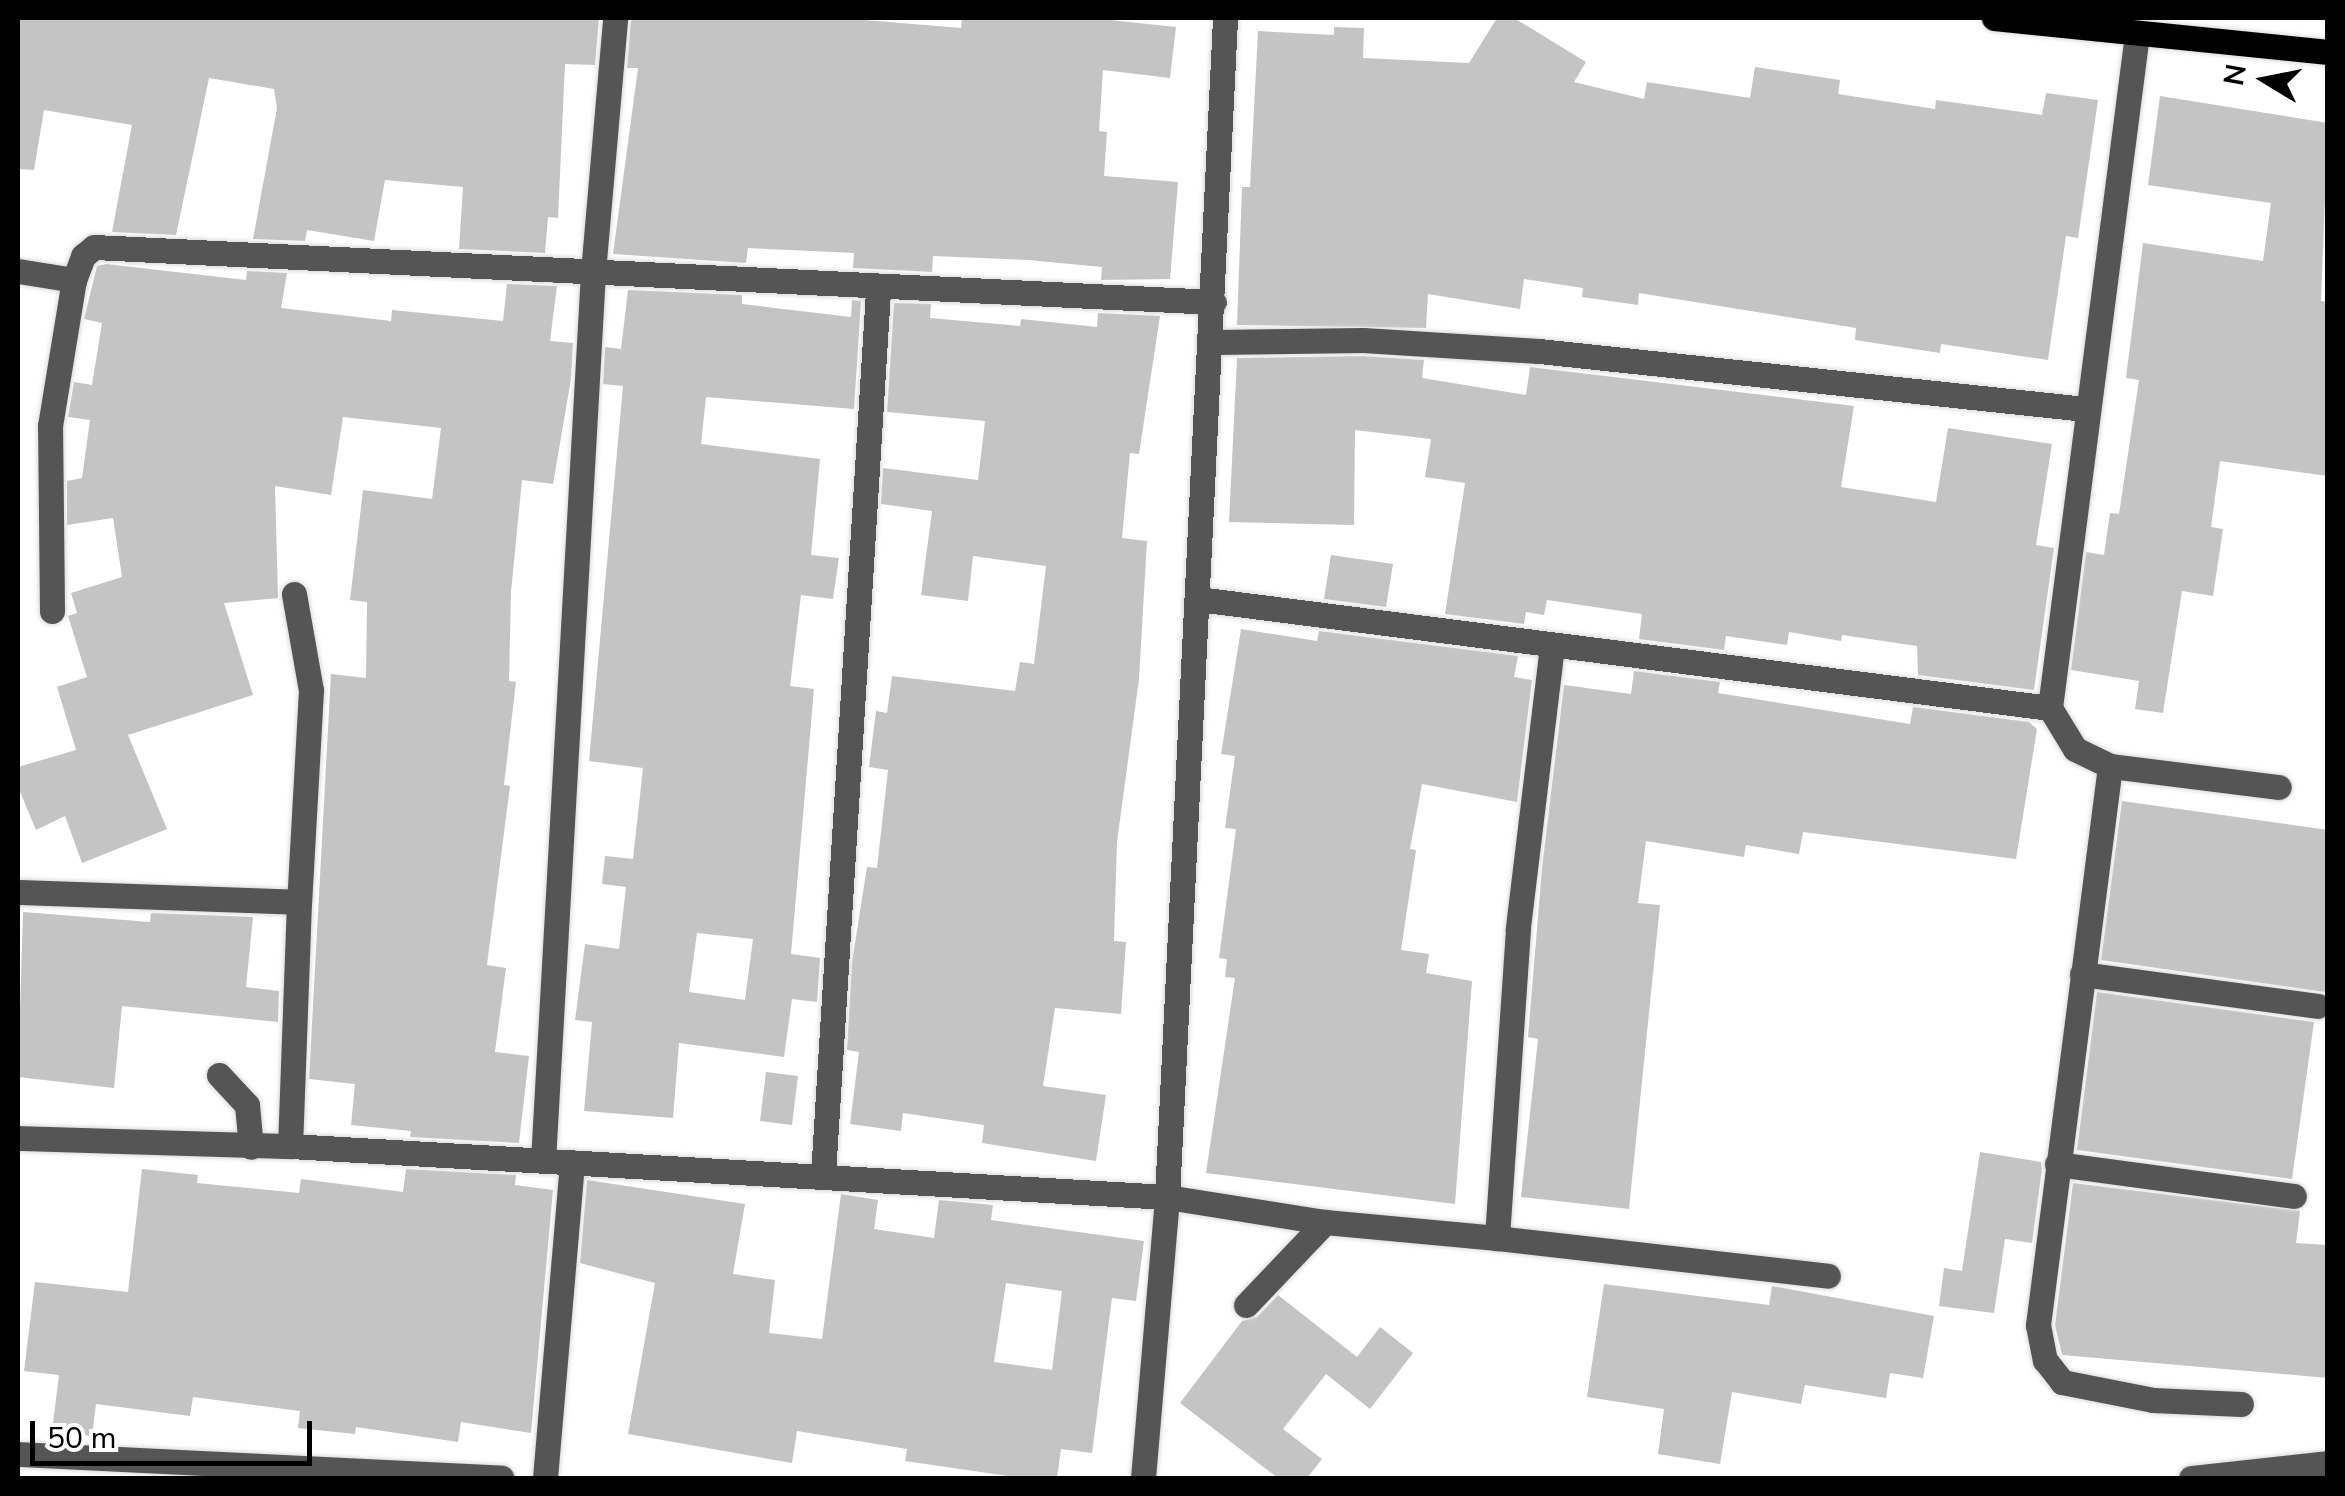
<!DOCTYPE html>
<html>
<head>
<meta charset="utf-8">
<style>
	body { margin:0 }
	#map { position:relative; width:2345px; height:1496px; overflow:hidden; background:#fff; font-family:"Nunito Sans",sans-serif }
	div>[style] { position:absolute }
	[style*='--x'] { left:calc(var(--x)*1px); top:calc(var(--y)*1px); width:calc(var(--w)*1px); rotate:calc(var(--a)*1deg) }
	.building>* { inset:0; background:#c4c4c4 }
	.roads { filter:drop-shadow(0 0 2px #dbdbdb) drop-shadow(0 0 2px #dbdbdb) }
	.minor>* { height:25px; margin:-12.5px; padding:0 12.5px; transform-origin:12.5px; border-radius:12.5px; background:#555 }
	.major>* { height:25px; margin:-12.5px; padding:0 12.5px; transform-origin:12.5px; border-radius:12.5px; background:#000 }
	span { translate:-50% -50%; white-space:nowrap; text-align:center; line-height:1.15; -webkit-text-stroke:8px #fff; paint-order:stroke }
	.frame { position:absolute; inset:0; border:20px solid #000; pointer-events:none }
	.north { position:absolute; left:2215px; top:30px; width:100px; height:100px; -webkit-text-stroke:8px #fff; paint-order:stroke; rotate:280deg; font-size:28px; font-weight:700; line-height:40px; text-align:center; color:#000 }
	.north::after { content:''; display:block; margin:auto; width:35px; height:45px; background:#000; clip-path:polygon(50% 0,100% 100%,50% 72%,0 100%) }
	.scale { position:absolute; left:30px; top:1421px; width:282px; height:45px; box-sizing:border-box; border:5px solid #000; border-top:0; padding-left:12px; font-size:30px; line-height:35px; white-space:nowrap; color:#000; -webkit-text-stroke:8px #fff; paint-order:stroke }
</style>
</head>
<body>
<div id="map">
	<div class="building">
		<div style="clip-path:polygon(18px 18px,599px 18px,595px 65px,565px 64px,558px 218px,548px 217px,545px 253px,459px 249px,463px 187px,385px 180px,374px 241px,307px 230px,305px 241px,253px 239px,277px 108px,274px 89px,209px 78px,176px 235px,112px 232px,132px 125px,44px 110px,34px 170px,18px 169px)"></div>
		<div style="clip-path:polygon(631px 18px,840px 18px,961px 28px,962px 18px,1091px 18px,1176px 27px,1170px 78px,1103px 70px,1099px 131px,1107px 132px,1104px 176px,1178px 182px,1170px 279px,1101px 280px,1102px 267px,1028px 260px,933px 256px,932px 272px,853px 268px,854px 253px,748px 248px,746px 263px,613px 254px,638px 68px,627px 68px)"></div>
		<div style="clip-path:polygon(1497px 18px,1514px 18px,1586px 62px,1574px 82px,1644px 99px,1647px 82px,1750px 98px,1755px 67px,1840px 80px,1838px 94px,1935px 109px,1936px 100px,2042px 115px,2046px 93px,2098px 100px,2078px 238px,2066px 236px,2048px 360px,1941px 344px,1940px 353px,1855px 340px,1856px 328px,1639px 293px,1638px 305px,1582px 297px,1583px 288px,1524px 279px,1520px 309px,1428px 294px,1426px 328px,1237px 325px,1242px 187px,1250px 187px,1258px 31px,1334px 35px,1334px 27px,1364px 28px,1363px 58px,1469px 63px)"></div>
		<div style="clip-path:polygon(2160px 96px,2328px 123px,2321px 301px,2328px 302px,2328px 476px,2220px 461px,2211px 527px,2223px 529px,2213px 596px,2182px 591px,2163px 713px,2135px 709px,2139px 681px,2071px 670px,2086px 552px,2104px 555px,2110px 513px,2119px 514px,2139px 380px,2126px 378px,2143px 243px,2263px 261px,2271px 203px,2148px 185px)"></div>
		<div style="clip-path:polygon(106px 264px,246px 280px,247px 271px,287px 273px,281px 308px,391px 321px,392px 310px,503px 321px,507px 284px,557px 286px,550px 341px,573px 343px,571px 379px,553px 484px,522px 480px,511px 592px,509px 681px,516px 682px,504px 785px,510px 786px,487px 965px,506px 968px,495px 1052px,529px 1056px,519px 1143px,410px 1137px,411px 1131px,351px 1125px,355px 1084px,309px 1079px,331px 674px,366px 678px,367px 602px,350px 600px,363px 490px,432px 499px,441px 428px,343px 417px,331px 495px,275px 486px,278px 598px,224px 603px,253px 695px,128px 735px,167px 829px,82px 863px,65px 816px,36px 830px,18px 787px,18px 767px,76px 750px,57px 687px,87px 677px,68px 616px,77px 613px,71px 593px,122px 577px,113px 518px,67px 525px,67px 481px,82px 478px,90px 420px,68px 417px,74px 382px,92px 385px,102px 323px,84px 319px,97px 266px)"></div>
		<div style="clip-path:polygon(evenodd,628px 290px,742px 295px,742px 304px,851px 317px,852px 300px,861px 301px,854px 409px,706px 397px,701px 444px,820px 459px,811px 555px,839px 558px,833px 599px,801px 595px,790px 686px,814px 689px,791px 954px,820px 958px,817px 1002px,792px 999px,784px 1057px,679px 1043px,673px 1118px,584px 1111px,592px 1022px,575px 1020px,585px 944px,619px 949px,626px 887px,602px 884px,605px 856px,633px 859px,643px 768px,589px 761px,623px 386px,603px 384px,605px 347px,621px 349px,628px 290px,697px 933px,753px 939px,745px 1000px,689px 992px,697px 933px)"></div>
		<div style="clip-path:polygon(894px 303px,931px 304px,930px 318px,1020px 326px,1021px 319px,1097px 327px,1098px 313px,1160px 316px,1139px 454px,1130px 453px,1122px 538px,1147px 541px,1139px 679px,1117px 842px,1114px 941px,1126px 942px,1121px 1014px,1055px 1008px,1043px 1086px,1106px 1095px,1096px 1161px,982px 1143px,984px 1125px,903px 1113px,901px 1131px,850px 1124px,859px 1052px,847px 1050px,852px 962px,867px 867px,877px 868px,888px 770px,869px 767px,876px 711px,887px 713px,892px 676px,1015px 691px,1020px 662px,1034px 664px,1046px 566px,973px 556px,968px 601px,921px 595px,932px 511px,881px 504px,883px 468px,978px 480px,985px 421px,887px 412px)"></div>
		<div style="clip-path:polygon(1363px 356px,1424px 360px,1422px 378px,1526px 395px,1530px 367px,1854px 406px,1841px 487px,1936px 502px,1948px 428px,2052px 444px,2036px 545px,2054px 548px,2034px 690px,1918px 675px,1917px 646px,1842px 635px,1841px 641px,1789px 632px,1787px 645px,1726px 636px,1724px 650px,1639px 639px,1642px 614px,1547px 600px,1544px 615px,1526px 612px,1524px 624px,1445px 614px,1465px 483px,1425px 477px,1431px 439px,1355px 430px,1354px 525px,1229px 522px,1237px 358px)"></div>
		<div style="clip-path:polygon(1331px 555px,1393px 564px,1386px 607px,1324px 599px)"></div>
		<div style="clip-path:polygon(1241px 629px,1317px 641px,1319px 631px,1518px 656px,1514px 677px,1532px 680px,1517px 802px,1422px 784px,1410px 849px,1416px 850px,1401px 950px,1429px 954px,1426px 973px,1472px 981px,1455px 1204px,1206px 1173px,1235px 978px,1225px 977px,1227px 959px,1219px 958px,1236px 829px,1225px 828px,1235px 756px,1221px 754px)"></div>
		<div style="clip-path:polygon(1634px 671px,1720px 682px,1718px 693px,1910px 724px,1913px 707px,2029px 722px,2037px 729px,2016px 859px,1803px 832px,1799px 854px,1746px 845px,1744px 857px,1646px 841px,1638px 903px,1660px 905px,1629px 1209px,1521px 1197px,1538px 1039px,1528px 1037px,1542px 868px,1564px 685px,1631px 694px)"></div>
		<div style="clip-path:polygon(2122px 801px,2328px 830px,2325px 992px,2101px 960px)"></div>
		<div style="clip-path:polygon(23px 912px,150px 922px,151px 913px,253px 917px,246px 987px,279px 991px,278px 1022px,122px 1006px,114px 1088px,18px 1077px)"></div>
		<div style="clip-path:polygon(2097px 992px,2314px 1022px,2292px 1179px,2077px 1150px)"></div>
		<div style="clip-path:polygon(766px 1072px,798px 1076px,792px 1125px,760px 1121px)"></div>
		<div style="clip-path:polygon(1980px 1152px,2041px 1162px,2042px 1169px,2032px 1243px,2005px 1239px,1994px 1313px,1939px 1306px,1944px 1268px,1962px 1271px)"></div>
		<div style="clip-path:polygon(142px 1169px,198px 1175px,197px 1183px,299px 1193px,301px 1179px,403px 1192px,406px 1169px,516px 1175px,515px 1185px,553px 1190px,531px 1433px,461px 1422px,458px 1442px,356px 1427px,355px 1434px,298px 1428px,300px 1411px,193px 1397px,190px 1416px,96px 1404px,92px 1436px,52px 1431px,59px 1375px,24px 1371px,35px 1282px,128px 1292px)"></div>
		<div style="clip-path:polygon(evenodd,587px 1180px,745px 1204px,733px 1274px,775px 1280px,769px 1333px,822px 1339px,841px 1194px,878px 1200px,874px 1229px,934px 1238px,939px 1200px,993px 1205px,991px 1220px,1144px 1241px,1136px 1301px,1112px 1298px,1092px 1453px,1061px 1449px,1057px 1478px,1022px 1478px,905px 1461px,907px 1449px,797px 1431px,792px 1463px,628px 1434px,655px 1283px,580px 1263px,587px 1180px,1006px 1283px,1062px 1291px,1052px 1370px,994px 1362px,1006px 1283px)"></div>
		<div style="clip-path:polygon(2073px 1183px,2300px 1211px,2296px 1243px,2328px 1245px,2328px 1378px,2062px 1355px,2055px 1325px)"></div>
		<div style="clip-path:polygon(1604px 1284px,1769px 1305px,1772px 1286px,1934px 1316px,1923px 1378px,1890px 1373px,1886px 1398px,1805px 1385px,1801px 1404px,1732px 1392px,1720px 1464px,1658px 1454px,1664px 1409px,1587px 1397px)"></div>
		<div style="clip-path:polygon(1278px 1295px,1357px 1357px,1380px 1327px,1413px 1353px,1370px 1409px,1326px 1374px,1283px 1429px,1322px 1459px,1307px 1478px,1278px 1478px,1180px 1403px,1242px 1321px,1257px 1317px)"></div>
	</div>
	<div class="roads">
		<div class="minor">
			<div style="--x:2137;--y:34;--w:680;--a:97.36"></div>
			<div style="--x:2050;--y:708;--w:48;--a:58.6"></div>
			<div style="--x:2075;--y:749;--w:39;--a:26"></div>
			<div style="--x:2110;--y:766;--w:564;--a:97.34"></div>
			<div style="--x:2038;--y:1325;--w:36;--a:79"></div>
			<div style="--x:2045;--y:1360;--w:28;--a:52"></div>
			<div style="--x:2062;--y:1382;--w:93;--a:11.2"></div>
			<div style="--x:2153;--y:1400;--w:88;--a:2.6"></div>
			<div style="--x:18;--y:271;--w:57;--a:9.1"></div>
			<div style="--x:1214;--y:342;--w:149;--a:-0.8"></div>
			<div style="--x:1363;--y:340;--w:176;--a:3.6"></div>
			<div style="--x:1539;--y:351;--w:549;--a:6.06"></div>
			<div style="--x:294;--y:594;--w:97;--a:80"></div>
			<div style="--x:311;--y:690;--w:212;--a:93.2"></div>
			<div style="--x:1198;--y:599;--w:859;--a:7.29"></div>
			<div style="--x:52;--y:611;--w:185;--a:-90.6"></div>
			<div style="--x:50;--y:426;--w:148;--a:-80.7"></div>
			<div style="--x:74;--y:280;--w:26;--a:-69"></div>
			<div style="--x:83;--y:256;--w:14;--a:-39"></div>
			<div style="--x:94;--y:247;--w:1121;--a:2.81"></div>
			<div style="--x:1552;--y:646;--w:285;--a:96.9"></div>
			<div style="--x:1518;--y:929;--w:310;--a:93.9"></div>
			<div style="--x:1497;--y:1238;--w:333;--a:6.5"></div>
			<div style="--x:2110;--y:766;--w:170;--a:7.1"></div>
			<div style="--x:18;--y:892;--w:281;--a:2"></div>
			<div style="--x:299;--y:902;--w:244;--a:92.1"></div>
			<div style="--x:2082;--y:974;--w:238;--a:7.7"></div>
			<div style="--x:219;--y:1075;--w:41;--a:47"></div>
			<div style="--x:247;--y:1105;--w:42;--a:84.6"></div>
			<div style="--x:18;--y:1138;--w:272;--a:1.7"></div>
			<div style="--x:290;--y:1146;--w:878;--a:3.33"></div>
			<div style="--x:1167;--y:1197;--w:160;--a:9"></div>
			<div style="--x:1325;--y:1222;--w:173;--a:5.3"></div>
			<div style="--x:543;--y:1161;--w:890;--a:-86.78"></div>
			<div style="--x:593;--y:272;--w:255;--a:-85"></div>
			<div style="--x:2057;--y:1164;--w:239;--a:7.7"></div>
			<div style="--x:823;--y:1175;--w:887;--a:-86.44"></div>
			<div style="--x:1246;--y:1305;--w:115;--a:-46.4"></div>
			<div style="--x:18;--y:1454;--w:484;--a:2.8"></div>
			<div style="--x:545;--y:1478;--w:317;--a:-85.1"></div>
			<div style="--x:1143;--y:1478;--w:282;--a:-85.1"></div>
			<div style="--x:1167;--y:1197;--w:1180;--a:-87.18"></div>
			<div style="--x:2191;--y:1478;--w:138;--a:-6.2"></div>
		</div>
		<div class="major">
			<div style="--x:1994;--y:18;--w:336;--a:5.8"></div>
		</div>
	</div>
	<div class="frame"></div>
	<div class="north">N</div>
	<div class="scale">50 m</div>
</div>
</body>
</html>
